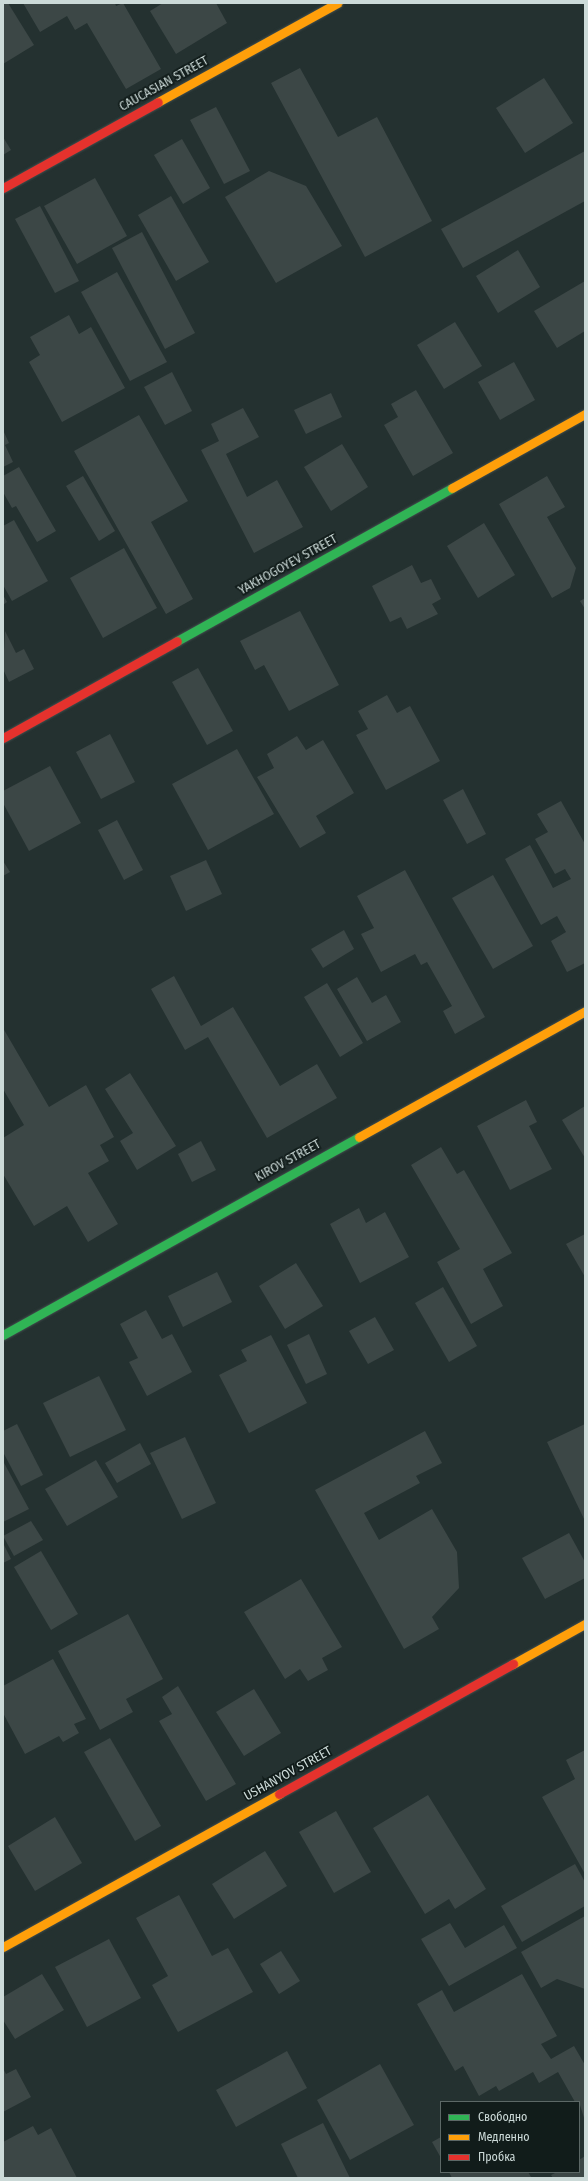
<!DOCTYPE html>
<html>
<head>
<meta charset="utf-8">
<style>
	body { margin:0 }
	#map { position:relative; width:588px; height:2181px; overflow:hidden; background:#243130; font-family:"Fira Sans Condensed",sans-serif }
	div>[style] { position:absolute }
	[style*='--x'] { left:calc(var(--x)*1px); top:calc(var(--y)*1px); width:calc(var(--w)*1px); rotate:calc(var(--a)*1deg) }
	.building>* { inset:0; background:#3c4746 }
	.roads { filter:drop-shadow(0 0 1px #424e4d) drop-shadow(0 0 1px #424e4d) }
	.fast>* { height:9px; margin:-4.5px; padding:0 4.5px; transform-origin:4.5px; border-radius:4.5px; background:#30b455 }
	.slow>* { height:9px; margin:-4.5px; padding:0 4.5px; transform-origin:4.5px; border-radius:4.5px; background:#ff9f0a }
	.jam>* { height:9px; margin:-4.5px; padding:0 4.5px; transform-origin:4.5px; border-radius:4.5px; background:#e5322d }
	span { translate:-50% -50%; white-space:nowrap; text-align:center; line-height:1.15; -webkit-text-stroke:3.5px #111c1a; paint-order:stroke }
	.street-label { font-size:13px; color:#ccdad8 }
	.frame { position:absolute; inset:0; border:4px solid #ccdad8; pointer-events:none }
	.legend { position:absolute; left:440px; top:2101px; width:140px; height:72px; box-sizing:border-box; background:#111c1a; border:1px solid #5c6866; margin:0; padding:5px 7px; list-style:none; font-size:12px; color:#ccdad8 }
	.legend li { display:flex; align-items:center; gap:8px; height:20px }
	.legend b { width:20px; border:1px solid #5c6866 }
</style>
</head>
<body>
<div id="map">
	<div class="building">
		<div style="clip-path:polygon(3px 3px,8px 3px,34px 45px,3px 64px)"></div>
		<div style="clip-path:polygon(23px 3px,115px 3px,116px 6px,123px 3px,161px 69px,126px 89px,87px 23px,75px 30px,67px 16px,40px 32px)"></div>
		<div style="clip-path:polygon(163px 3px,216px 3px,227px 23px,176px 54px,150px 11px)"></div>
		<div style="clip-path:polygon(300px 68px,338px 137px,377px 117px,432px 221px,365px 257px,271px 83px)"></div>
		<div style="clip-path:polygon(544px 78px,573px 123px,525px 153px,496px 108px)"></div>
		<div style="clip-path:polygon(216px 107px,250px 171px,224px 184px,190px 120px)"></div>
		<div style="clip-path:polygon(3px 137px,11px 150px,3px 155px)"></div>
		<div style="clip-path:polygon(182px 139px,210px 188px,183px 204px,154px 155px)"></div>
		<div style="clip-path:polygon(585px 151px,585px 201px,463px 268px,441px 229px)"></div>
		<div style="clip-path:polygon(269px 171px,306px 186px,342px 246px,276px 283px,225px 197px)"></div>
		<div style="clip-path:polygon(95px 178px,127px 236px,77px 264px,44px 206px)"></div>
		<div style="clip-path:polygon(171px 196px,209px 262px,176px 281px,138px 215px)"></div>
		<div style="clip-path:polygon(40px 206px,79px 281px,55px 293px,15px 219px)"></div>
		<div style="clip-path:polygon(142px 232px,195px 333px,165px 349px,112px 248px)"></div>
		<div style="clip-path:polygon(518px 250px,540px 287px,498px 313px,476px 276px)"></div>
		<div style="clip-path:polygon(117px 272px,167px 362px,130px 381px,81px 292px)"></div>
		<div style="clip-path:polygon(585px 281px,585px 331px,557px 348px,534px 311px)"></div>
		<div style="clip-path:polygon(69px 315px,79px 334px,91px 327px,125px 388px,62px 422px,29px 362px,40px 355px,30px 337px)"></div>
		<div style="clip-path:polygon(455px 322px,482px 366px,444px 389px,417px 345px)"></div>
		<div style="clip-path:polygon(514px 362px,535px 400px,500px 420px,478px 382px)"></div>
		<div style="clip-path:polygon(172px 372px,192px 411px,165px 425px,144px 387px)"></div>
		<div style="clip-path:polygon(416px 390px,453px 453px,413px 476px,384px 425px,398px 417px,391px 404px)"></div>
		<div style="clip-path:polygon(331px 393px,342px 417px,306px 434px,294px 410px)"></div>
		<div style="clip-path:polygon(243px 408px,259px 437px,226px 454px,247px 497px,277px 480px,303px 527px,254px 553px,201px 450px,219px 441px,211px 424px)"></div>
		<div style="clip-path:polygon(139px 415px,188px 501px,151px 522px,193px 599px,166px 614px,74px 451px)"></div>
		<div style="clip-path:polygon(3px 430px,9px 443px,5px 445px,13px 462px,3px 467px)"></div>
		<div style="clip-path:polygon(342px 444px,368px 487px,331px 511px,304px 467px)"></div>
		<div style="clip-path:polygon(19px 467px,56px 531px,37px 542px,16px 506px,12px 508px,3px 492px,3px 476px)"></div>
		<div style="clip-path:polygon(83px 476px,115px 531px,99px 541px,66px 486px)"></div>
		<div style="clip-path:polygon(547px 476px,565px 507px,547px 517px,576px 568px,570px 588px,552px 598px,499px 504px)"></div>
		<div style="clip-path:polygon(14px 520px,48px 581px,12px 601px,3px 585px,3px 526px)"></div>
		<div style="clip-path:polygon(484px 523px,515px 575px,478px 598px,447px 546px)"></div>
		<div style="clip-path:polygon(124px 548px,157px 608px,103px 638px,70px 578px)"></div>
		<div style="clip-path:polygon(412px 565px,421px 583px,431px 579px,441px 599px,432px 604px,438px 614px,407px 629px,401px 617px,390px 622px,372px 586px)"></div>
		<div style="clip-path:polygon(3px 595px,7px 602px,3px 605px)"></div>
		<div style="clip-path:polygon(585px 598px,585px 609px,580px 601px)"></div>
		<div style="clip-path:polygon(300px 611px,339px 685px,289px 711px,264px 665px,255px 670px,240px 641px)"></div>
		<div style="clip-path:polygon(5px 631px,16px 653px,24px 649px,34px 669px,9px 682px,3px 669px)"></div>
		<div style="clip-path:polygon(198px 668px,233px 731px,207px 745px,172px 682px)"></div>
		<div style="clip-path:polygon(387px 695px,397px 713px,410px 706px,440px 761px,386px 790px,356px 735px,368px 729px,358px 711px)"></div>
		<div style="clip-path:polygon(110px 734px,135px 782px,101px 799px,76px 752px)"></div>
		<div style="clip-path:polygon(297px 736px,306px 750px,323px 740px,354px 793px,316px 816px,326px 833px,300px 848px,257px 777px,274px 768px,267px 754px)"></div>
		<div style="clip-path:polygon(237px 749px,274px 814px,208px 850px,172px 784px)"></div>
		<div style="clip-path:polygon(50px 766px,81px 823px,29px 851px,3px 803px,3px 791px)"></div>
		<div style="clip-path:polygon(463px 789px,486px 834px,467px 844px,443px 800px)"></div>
		<div style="clip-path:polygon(561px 801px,585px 844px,585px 963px,567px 972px,551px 941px,566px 932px,557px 916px,541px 925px,505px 859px,530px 845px,553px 888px,571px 879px,565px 869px,555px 874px,535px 839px,548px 832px,537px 814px)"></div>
		<div style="clip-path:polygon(117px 820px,143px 870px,124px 880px,98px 830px)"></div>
		<div style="clip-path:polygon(206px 860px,222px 894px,186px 911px,170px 876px)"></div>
		<div style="clip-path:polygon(3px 861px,10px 872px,3px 876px)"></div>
		<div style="clip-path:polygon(405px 870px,485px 1017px,455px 1034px,443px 1011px,452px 1006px,427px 962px,421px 965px,415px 954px,381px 972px,361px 934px,374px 928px,357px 896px)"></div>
		<div style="clip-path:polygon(493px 875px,533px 946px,493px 969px,452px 898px)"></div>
		<div style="clip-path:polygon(344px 930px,354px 949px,323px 968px,311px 949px)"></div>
		<div style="clip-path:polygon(174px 976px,201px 1026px,233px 1007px,280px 1086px,317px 1064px,337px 1098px,267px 1138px,208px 1037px,185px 1050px,151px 989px)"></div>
		<div style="clip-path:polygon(357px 977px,372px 1003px,386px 995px,401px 1022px,367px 1041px,337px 989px)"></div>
		<div style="clip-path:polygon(327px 983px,363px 1043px,340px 1057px,304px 997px)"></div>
		<div style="clip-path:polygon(3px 1028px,49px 1107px,86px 1085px,114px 1137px,100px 1145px,109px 1161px,88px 1173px,118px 1224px,88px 1242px,67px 1206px,34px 1226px,3px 1174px,3px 1138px,24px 1125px,3px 1089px)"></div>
		<div style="clip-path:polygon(130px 1073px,176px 1146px,137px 1170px,120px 1141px,133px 1133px,105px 1089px)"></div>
		<div style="clip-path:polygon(526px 1100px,537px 1122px,529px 1126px,552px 1169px,510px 1190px,477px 1126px)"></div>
		<div style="clip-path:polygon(585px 1106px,585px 1158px,562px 1120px)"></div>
		<div style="clip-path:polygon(201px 1141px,216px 1170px,192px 1182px,178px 1154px)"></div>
		<div style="clip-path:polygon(441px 1147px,457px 1174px,464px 1170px,512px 1253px,483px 1269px,503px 1306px,471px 1324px,437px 1262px,460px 1249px,411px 1165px)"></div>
		<div style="clip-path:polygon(359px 1208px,366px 1223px,385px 1212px,409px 1257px,360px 1283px,330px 1224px)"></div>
		<div style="clip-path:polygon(585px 1234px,585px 1277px,566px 1244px)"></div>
		<div style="clip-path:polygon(296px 1263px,323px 1306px,285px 1329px,259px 1286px)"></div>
		<div style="clip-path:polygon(217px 1272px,232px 1302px,183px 1327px,168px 1296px)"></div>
		<div style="clip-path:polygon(443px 1287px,477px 1346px,449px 1362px,415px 1303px)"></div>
		<div style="clip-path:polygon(146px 1310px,162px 1339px,172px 1334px,192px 1372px,147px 1396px,129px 1362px,138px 1358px,120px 1324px)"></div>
		<div style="clip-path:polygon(375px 1317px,394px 1350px,368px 1364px,349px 1331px)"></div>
		<div style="clip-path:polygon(309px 1334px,327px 1374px,306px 1384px,287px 1345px)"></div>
		<div style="clip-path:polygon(271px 1335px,307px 1403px,249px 1433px,219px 1375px,247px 1361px,241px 1350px)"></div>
		<div style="clip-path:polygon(99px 1376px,126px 1430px,70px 1457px,43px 1403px)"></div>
		<div style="clip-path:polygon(17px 1424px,43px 1475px,21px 1486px,3px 1452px,3px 1431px)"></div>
		<div style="clip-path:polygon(585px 1424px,585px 1521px,547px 1442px)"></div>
		<div style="clip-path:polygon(425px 1431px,442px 1463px,416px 1476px,420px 1483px,364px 1513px,379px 1540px,432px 1509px,457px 1552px,459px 1588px,432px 1617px,439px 1629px,404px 1649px,315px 1490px)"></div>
		<div style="clip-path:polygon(185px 1437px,216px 1503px,182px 1519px,150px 1453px)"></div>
		<div style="clip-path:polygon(140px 1443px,151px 1464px,117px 1483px,105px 1463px)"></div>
		<div style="clip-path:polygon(96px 1460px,118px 1497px,67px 1526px,45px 1489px)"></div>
		<div style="clip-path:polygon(3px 1461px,29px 1509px,3px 1522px)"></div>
		<div style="clip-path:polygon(31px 1521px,43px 1540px,14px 1556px,3px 1536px)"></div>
		<div style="clip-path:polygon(569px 1533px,585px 1562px,585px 1578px,545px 1599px,522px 1558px)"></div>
		<div style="clip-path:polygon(3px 1543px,11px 1559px,3px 1563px)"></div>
		<div style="clip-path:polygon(41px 1551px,78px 1614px,51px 1630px,14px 1567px)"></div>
		<div style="clip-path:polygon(301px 1579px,342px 1647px,322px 1658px,328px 1670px,308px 1681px,300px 1669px,285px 1679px,244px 1612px)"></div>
		<div style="clip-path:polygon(128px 1614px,163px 1679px,126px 1699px,133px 1712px,100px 1730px,58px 1651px)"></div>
		<div style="clip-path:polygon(53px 1659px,86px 1719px,74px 1724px,79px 1733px,63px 1742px,59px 1736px,25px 1754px,3px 1713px,3px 1686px)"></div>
		<div style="clip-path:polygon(178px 1686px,236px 1784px,206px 1801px,159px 1721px,172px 1714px,162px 1697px)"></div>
		<div style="clip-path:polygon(254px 1689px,281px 1733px,244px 1756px,216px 1712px)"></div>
		<div style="clip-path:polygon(110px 1738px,161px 1826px,135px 1841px,84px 1752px)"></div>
		<div style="clip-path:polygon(585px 1750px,585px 1874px,542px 1797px,575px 1779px,566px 1760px)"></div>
		<div style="clip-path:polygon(428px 1795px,486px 1889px,455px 1909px,449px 1899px,425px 1914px,373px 1828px)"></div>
		<div style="clip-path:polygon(336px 1811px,371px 1872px,334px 1893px,299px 1832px)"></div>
		<div style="clip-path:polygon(55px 1817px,82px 1863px,35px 1891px,8px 1846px)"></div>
		<div style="clip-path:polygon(265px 1851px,287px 1886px,234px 1919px,212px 1884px)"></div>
		<div style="clip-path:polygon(575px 1864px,585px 1882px,585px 1906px,522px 1942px,501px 1906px)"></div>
		<div style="clip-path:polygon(179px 1895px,212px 1956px,228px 1948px,253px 1992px,178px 2032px,152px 1985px,168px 1976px,136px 1918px)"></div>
		<div style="clip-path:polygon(585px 1916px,585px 1989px,557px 1979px,541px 1988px,521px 1952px)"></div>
		<div style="clip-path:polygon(450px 1923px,465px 1948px,504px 1925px,517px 1948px,449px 1986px,421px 1939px)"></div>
		<div style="clip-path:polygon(109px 1939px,141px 1998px,87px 2027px,55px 1967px)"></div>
		<div style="clip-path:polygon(281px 1951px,300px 1981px,279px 1994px,260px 1964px)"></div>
		<div style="clip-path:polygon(42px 1974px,64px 2010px,15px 2039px,3px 2020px,3px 1997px)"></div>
		<div style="clip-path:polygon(522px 1974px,557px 2036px,541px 2044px,551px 2059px,574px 2046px,585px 2065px,585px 2121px,579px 2102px,575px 2102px,558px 2072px,539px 2083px,533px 2072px,499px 2091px,496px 2086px,479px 2096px,463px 2066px,455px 2071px,417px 2004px,442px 1990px,454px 2012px)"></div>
		<div style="clip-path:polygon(287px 2051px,307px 2088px,236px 2127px,216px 2090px)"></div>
		<div style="clip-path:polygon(380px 2064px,414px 2125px,350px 2160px,317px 2100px)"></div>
		<div style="clip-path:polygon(3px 2068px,6px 2074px,16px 2069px,31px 2097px,3px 2112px)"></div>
		<div style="clip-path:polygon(323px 2123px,350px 2178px,298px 2178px,281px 2144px)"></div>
		<div style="clip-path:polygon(33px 2126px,38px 2135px,51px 2128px,77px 2178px,3px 2178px,3px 2142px)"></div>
		<div style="clip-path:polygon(441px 2137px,441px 2158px,432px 2142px)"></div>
		<div style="clip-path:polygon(585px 2156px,585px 2178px,553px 2178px,551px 2175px,557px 2172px,579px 2172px,579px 2160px)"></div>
		<div style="clip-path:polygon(449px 2172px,528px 2172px,531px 2177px,452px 2178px)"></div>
	</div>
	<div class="roads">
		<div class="fast">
			<div style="--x:177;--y:641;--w:315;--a:-29.1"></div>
			<div style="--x:3;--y:1335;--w:407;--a:-29.1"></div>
		</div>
		<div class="slow">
			<div style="--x:158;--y:102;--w:205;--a:-28.9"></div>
			<div style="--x:452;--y:488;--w:152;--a:-29.1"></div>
			<div style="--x:359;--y:1137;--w:259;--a:-29.1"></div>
			<div style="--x:513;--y:1664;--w:82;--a:-29.1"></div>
			<div style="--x:3;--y:1947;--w:316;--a:-29"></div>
		</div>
		<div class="jam">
			<div style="--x:3;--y:188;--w:177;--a:-29"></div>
			<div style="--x:3;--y:738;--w:199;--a:-29.1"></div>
			<div style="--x:279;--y:1794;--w:268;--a:-29.1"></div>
		</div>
	</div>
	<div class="street-label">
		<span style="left:164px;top:84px;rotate:-29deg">CAUCASIAN STREET</span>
		<span style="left:288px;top:565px;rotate:-29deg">YAKHOGOYEV STREET</span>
		<span style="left:288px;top:1161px;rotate:-29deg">KIROV STREET</span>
		<span style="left:288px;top:1774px;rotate:-29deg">USHANYOV STREET</span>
	</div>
	<div class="frame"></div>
	<ul class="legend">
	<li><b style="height:5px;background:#30b455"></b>Свободно</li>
	<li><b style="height:5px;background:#ff9f0a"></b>Медленно</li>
	<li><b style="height:5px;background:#e5322d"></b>Пробка</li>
	</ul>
</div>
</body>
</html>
